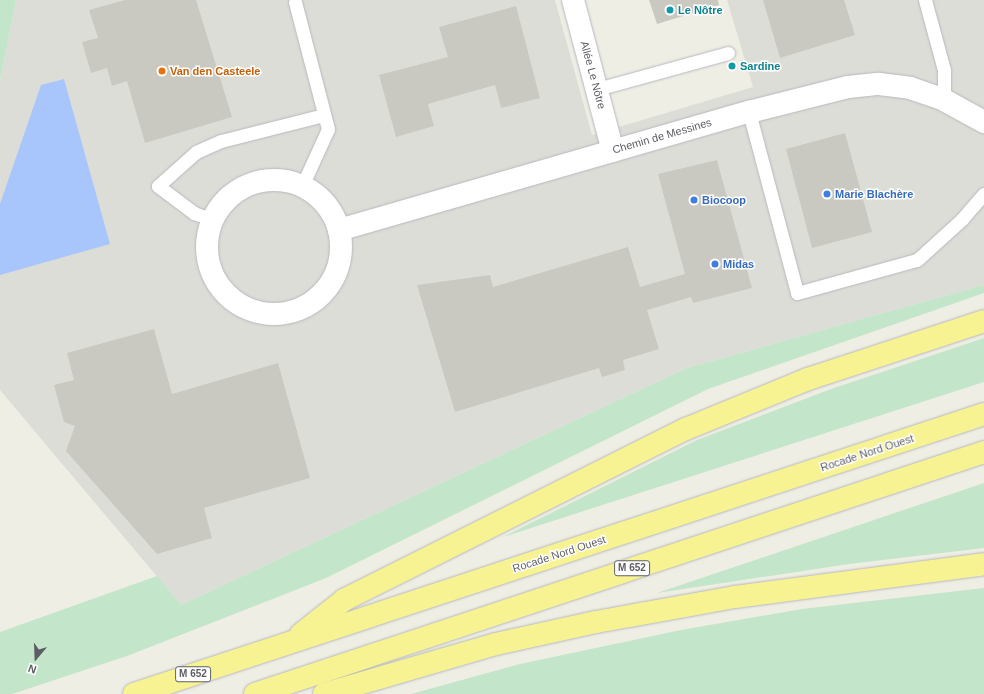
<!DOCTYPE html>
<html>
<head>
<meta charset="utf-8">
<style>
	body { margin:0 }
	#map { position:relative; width:984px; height:694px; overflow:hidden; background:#eeeee5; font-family:Arial,sans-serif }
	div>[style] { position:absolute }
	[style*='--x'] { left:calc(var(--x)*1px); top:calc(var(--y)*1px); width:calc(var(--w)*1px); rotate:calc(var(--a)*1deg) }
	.industrial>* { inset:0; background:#ddddd7 }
	.green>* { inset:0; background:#c3e5ca }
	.water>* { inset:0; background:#a8c6fb }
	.building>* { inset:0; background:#cac9c1 }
	.roads { filter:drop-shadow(0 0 1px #b7b8be) drop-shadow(0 0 1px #b7b8be) }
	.lane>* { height:13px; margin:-6.5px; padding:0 6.5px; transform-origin:6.5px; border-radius:6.5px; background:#fff }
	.street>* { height:22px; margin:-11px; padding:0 11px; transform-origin:11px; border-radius:11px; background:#fff }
	.street>.ring { margin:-11px; padding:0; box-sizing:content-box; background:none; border:22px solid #fff; border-radius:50% }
	.highway>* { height:22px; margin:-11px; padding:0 11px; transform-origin:11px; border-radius:11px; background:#f8f392 }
	.dots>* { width:11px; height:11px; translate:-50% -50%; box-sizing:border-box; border:2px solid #fff; border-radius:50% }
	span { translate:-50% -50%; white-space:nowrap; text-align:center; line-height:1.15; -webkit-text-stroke:3px #fff; paint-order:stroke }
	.shield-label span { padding:1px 3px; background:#fff; border:1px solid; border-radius:3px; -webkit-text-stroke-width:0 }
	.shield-label { font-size:10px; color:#5d5e65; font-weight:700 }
	.culture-label { font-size:11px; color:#0d838f; font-weight:700 }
	.left { translate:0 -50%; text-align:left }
	.food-label { font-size:11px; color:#c56008; font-weight:700 }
	.street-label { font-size:11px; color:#5d5e65 }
	.shop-label { font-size:11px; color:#366cbe; font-weight:700 }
	.north { position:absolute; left:16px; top:638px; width:40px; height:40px; -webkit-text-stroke:3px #fff; paint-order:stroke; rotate:199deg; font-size:11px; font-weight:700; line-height:16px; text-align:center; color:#5d5e65 }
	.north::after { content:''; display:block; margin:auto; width:14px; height:18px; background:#5d5e65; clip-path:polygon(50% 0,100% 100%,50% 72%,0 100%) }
</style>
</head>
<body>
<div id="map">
	<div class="industrial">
		<div style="clip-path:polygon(16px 0,555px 0,592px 135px,753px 87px,727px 0,984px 0,984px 285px,687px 368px,181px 605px,0 390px,0 81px)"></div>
	</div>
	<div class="green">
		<div style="clip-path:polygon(0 0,16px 0,0 81px)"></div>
		<div style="clip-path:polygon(984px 285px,984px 293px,708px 389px,326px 578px,127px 656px,12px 694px,0 694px,0 632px,157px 576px,181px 605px,687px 368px)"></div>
		<div style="clip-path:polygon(984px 338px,984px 382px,503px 537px,697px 440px,831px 389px)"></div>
		<div style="clip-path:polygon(984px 483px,984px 548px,849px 564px,657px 593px)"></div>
		<div style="clip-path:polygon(984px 588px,984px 694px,411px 694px,520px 664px,681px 630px,802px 609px)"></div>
	</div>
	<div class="water">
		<div style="clip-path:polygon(64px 79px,110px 244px,0 275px,0 204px,41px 85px)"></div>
	</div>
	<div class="building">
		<div style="clip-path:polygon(125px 0,196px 0,232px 117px,145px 143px,127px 81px,112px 86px,107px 68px,91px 73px,82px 42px,98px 38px,89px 10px)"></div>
		<div style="clip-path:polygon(649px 0,718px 0,719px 5px,657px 24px)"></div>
		<div style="clip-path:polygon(763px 0,844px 0,855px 35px,780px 58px)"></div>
		<div style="clip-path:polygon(516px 6px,540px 98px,501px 108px,495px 85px,428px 104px,434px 126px,396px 137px,379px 75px,448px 57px,439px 27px)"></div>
		<div style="clip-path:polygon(845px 133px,872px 232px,812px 248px,786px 149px)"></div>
		<div style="clip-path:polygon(717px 160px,752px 288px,693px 303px,691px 297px,647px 310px,659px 349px,623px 360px,625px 370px,602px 377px,599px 368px,455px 412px,417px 285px,490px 275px,493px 287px,628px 247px,640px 287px,685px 274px,658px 174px)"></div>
		<div style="clip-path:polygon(154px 329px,172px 394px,278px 363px,310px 478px,204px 508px,212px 538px,157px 554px,66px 451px,75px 426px,64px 422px,54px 385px,74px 380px,67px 353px)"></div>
	</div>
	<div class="roads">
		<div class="lane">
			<div style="--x:925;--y:0;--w:73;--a:74.8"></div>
			<div style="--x:944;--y:70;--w:30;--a:90"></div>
			<div style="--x:295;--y:2;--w:131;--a:75.4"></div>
			<div style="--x:328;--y:129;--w:63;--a:114.5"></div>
			<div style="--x:597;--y:89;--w:136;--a:-15.4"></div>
			<div style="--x:749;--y:112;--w:187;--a:75.1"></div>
			<div style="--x:797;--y:293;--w:124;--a:-15.4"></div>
			<div style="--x:917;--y:260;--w:61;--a:-42.3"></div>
			<div style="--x:962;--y:219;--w:33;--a:-49"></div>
			<div style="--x:213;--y:220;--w:20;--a:-160"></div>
			<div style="--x:194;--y:213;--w:45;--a:-143.1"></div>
			<div style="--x:158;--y:186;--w:51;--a:-41.8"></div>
			<div style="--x:196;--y:152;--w:27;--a:-24"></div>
			<div style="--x:221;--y:141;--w:106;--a:-14.2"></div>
		</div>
		<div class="street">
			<div style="--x:573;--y:0;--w:156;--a:75.2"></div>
			<div class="ring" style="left:207px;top:180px;width:112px;height:112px"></div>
			<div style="--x:339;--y:230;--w:427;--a:-16.1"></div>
			<div style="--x:749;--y:112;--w:102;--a:-14.2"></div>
			<div style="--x:848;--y:87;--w:31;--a:-6"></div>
			<div style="--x:879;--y:84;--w:31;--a:7"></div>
			<div style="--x:910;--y:88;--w:36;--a:19"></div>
			<div style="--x:944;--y:100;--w:46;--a:28.8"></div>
		</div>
		<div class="highway">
			<div style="--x:301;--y:634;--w:55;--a:-38.3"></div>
			<div style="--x:344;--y:600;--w:382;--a:-26.6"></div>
			<div style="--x:686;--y:429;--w:132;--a:-22.3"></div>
			<div style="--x:808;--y:379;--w:185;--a:-18.2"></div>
			<div style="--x:134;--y:694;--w:895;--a:-18.23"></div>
			<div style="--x:255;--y:694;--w:768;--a:-18.36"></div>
			<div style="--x:324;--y:694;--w:179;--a:-16.2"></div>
			<div style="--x:496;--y:644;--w:102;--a:-12.4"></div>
			<div style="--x:596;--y:622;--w:141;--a:-10.2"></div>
			<div style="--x:735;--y:597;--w:251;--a:-7.5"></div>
		</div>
	</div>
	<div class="dots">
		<div style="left:670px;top:10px;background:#0f9aa8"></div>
		<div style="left:732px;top:66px;background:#0f9aa8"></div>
		<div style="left:162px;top:71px;background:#e8710a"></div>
		<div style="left:827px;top:194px;background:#3f7fe0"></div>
		<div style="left:694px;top:200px;background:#3f7fe0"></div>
		<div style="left:715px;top:264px;background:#3f7fe0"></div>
	</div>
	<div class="shield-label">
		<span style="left:632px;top:568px">M 652</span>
		<span style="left:193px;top:674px">M 652</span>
	</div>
	<div class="culture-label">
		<span class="left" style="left:678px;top:10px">Le Nôtre</span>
		<span class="left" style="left:740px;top:66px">Sardine</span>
	</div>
	<div class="food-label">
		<span class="left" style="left:170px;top:71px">Van den Casteele</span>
	</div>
	<div class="street-label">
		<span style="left:593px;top:75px;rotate:75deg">Allée Le Nôtre</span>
		<span style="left:662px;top:136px;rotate:-16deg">Chemin de Messines</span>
		<span style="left:867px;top:453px;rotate:-18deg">Rocade Nord Ouest</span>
		<span style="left:559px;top:554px;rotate:-18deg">Rocade Nord Ouest</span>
	</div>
	<div class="shop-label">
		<span class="left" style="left:835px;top:194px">Marie Blachère</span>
		<span class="left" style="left:702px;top:200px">Biocoop</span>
		<span class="left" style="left:723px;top:264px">Midas</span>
	</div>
	<div class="north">N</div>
</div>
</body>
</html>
